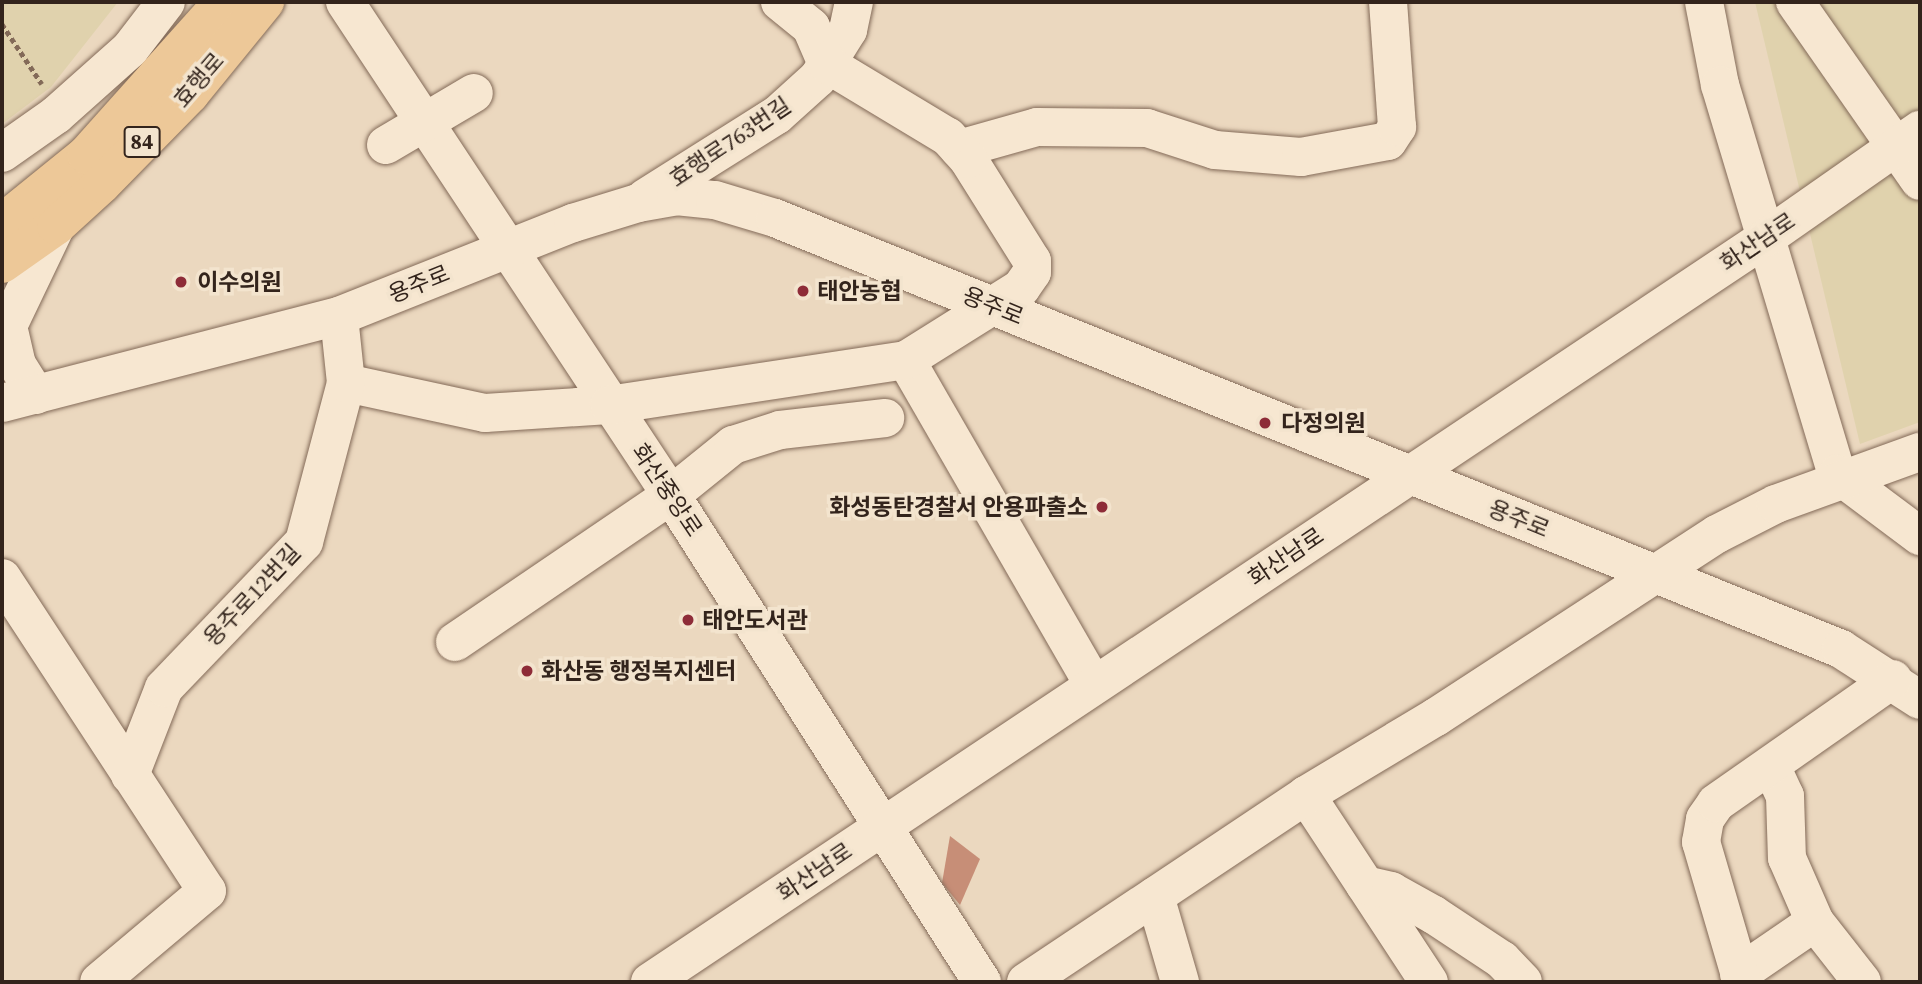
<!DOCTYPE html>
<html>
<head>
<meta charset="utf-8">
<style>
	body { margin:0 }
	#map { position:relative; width:1922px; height:984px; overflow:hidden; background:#ebd8bf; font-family:"Source Serif 4","Noto Sans KR",serif }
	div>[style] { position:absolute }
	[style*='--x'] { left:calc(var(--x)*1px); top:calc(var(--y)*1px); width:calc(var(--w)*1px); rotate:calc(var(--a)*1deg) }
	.farmland>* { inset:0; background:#e0d2ad }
	.building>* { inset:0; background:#c78e77 }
	.path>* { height:4.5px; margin-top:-2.25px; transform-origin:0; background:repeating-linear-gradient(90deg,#836a58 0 5px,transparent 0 8.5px) }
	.roads { filter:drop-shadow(0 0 2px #836a58) drop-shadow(0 0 2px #836a58) }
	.minor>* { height:38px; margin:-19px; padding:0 19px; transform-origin:19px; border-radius:19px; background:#f7e7d1 }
	.major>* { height:38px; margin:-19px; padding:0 19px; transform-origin:19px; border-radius:19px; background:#edc898 }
	.dots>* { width:19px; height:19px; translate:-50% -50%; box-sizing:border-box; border:4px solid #f3e4ce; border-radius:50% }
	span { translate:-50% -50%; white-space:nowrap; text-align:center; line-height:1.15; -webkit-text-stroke:7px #f3e4ce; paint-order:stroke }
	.shield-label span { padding:2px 5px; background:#f3e4ce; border:2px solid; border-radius:5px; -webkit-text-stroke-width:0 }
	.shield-label { font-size:21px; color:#33241c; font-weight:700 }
	.street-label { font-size:23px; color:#33241c }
	.poi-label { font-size:23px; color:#33241c; font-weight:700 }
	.left { translate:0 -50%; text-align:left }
	.right { translate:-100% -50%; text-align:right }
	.frame { position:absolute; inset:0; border:4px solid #33241c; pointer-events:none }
</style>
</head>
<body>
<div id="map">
	<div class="farmland">
		<div style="clip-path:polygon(2px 2px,118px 2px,51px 87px,2px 124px)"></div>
		<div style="clip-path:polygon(1755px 2px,1920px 2px,1920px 422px,1860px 444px)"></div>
	</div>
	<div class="building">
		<div style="clip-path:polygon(950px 836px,980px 859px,960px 905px,942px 883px)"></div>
	</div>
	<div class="path">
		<div style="--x:2;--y:24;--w:72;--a:56.3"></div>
	</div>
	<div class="roads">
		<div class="minor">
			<div style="--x:345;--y:2;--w:591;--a:56.53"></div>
			<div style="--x:671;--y:495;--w:578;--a:57.44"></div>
			<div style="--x:1704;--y:2;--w:85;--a:79.1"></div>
			<div style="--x:1720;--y:85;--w:406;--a:73.3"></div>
			<div style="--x:1837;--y:474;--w:104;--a:36.8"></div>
			<div style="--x:1795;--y:2;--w:218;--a:55.1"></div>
			<div style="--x:386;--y:145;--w:102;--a:-30.6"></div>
			<div style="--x:959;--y:149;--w:81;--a:-15.8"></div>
			<div style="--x:1037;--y:127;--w:110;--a:0.5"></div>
			<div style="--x:1147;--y:128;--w:71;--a:17.9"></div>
			<div style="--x:1215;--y:150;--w:86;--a:4.7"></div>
			<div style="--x:1301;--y:157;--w:88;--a:-10.4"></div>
			<div style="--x:1388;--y:141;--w:17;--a:-57"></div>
			<div style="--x:1397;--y:127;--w:125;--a:-94.1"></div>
			<div style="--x:2;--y:153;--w:66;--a:-35.1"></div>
			<div style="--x:56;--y:115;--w:99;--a:-41.7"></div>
			<div style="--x:130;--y:49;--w:59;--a:-52.5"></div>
			<div style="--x:645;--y:198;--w:156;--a:-32.2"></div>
			<div style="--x:777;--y:115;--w:55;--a:-42.1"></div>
			<div style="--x:818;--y:78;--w:57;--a:-58"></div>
			<div style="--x:848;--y:30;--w:29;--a:-78"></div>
			<div style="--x:906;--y:360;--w:375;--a:60"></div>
			<div style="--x:346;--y:383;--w:142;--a:12.2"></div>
			<div style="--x:485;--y:413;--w:124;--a:-3.7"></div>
			<div style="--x:609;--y:405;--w:300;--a:-8.6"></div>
			<div style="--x:906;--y:360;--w:136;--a:-32.1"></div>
			<div style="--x:1021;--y:288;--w:19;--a:-55"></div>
			<div style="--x:1032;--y:272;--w:11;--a:-90"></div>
			<div style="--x:1032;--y:261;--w:120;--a:-122.1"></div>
			<div style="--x:968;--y:159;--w:30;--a:-132"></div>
			<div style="--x:948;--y:137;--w:141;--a:-148.9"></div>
			<div style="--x:827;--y:64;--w:40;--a:-113.4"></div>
			<div style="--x:811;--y:27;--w:40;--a:-141"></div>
			<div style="--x:36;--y:395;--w:36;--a:-122"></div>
			<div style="--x:17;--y:365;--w:40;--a:-103"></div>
			<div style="--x:8;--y:326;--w:111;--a:-64.4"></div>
			<div style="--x:2;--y:403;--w:348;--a:-14.5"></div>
			<div style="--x:339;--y:316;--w:252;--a:-21.7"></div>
			<div style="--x:573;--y:223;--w:68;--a:-17.1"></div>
			<div style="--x:638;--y:203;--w:39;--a:-10"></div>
			<div style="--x:676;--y:196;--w:39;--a:6"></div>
			<div style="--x:715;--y:200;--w:63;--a:16.7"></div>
			<div style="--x:775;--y:218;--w:1150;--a:22.01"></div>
			<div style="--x:1841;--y:649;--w:94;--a:32.8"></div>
			<div style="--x:2;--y:578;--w:374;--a:56.8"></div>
			<div style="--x:207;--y:891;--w:141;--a:139.9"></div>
			<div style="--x:455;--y:642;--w:261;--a:-34.2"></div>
			<div style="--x:671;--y:495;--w:80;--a:-38.9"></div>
			<div style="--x:733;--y:445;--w:49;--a:-17.7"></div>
			<div style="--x:780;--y:430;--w:106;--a:-6.5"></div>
			<div style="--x:1771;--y:766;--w:33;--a:65"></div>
			<div style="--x:1785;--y:796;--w:62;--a:88.2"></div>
			<div style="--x:1787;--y:858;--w:70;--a:66.4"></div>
			<div style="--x:1815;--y:922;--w:76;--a:51.9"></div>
			<div style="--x:130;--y:775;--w:93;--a:-68.7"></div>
			<div style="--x:164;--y:688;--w:202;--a:-46.2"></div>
			<div style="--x:304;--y:542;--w:164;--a:-75.2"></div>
			<div style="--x:346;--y:383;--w:67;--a:-96"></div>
			<div style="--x:1306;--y:795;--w:224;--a:56.7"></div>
			<div style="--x:1365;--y:885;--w:27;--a:13"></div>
			<div style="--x:1391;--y:891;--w:49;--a:29.2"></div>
			<div style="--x:1434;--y:915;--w:82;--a:33.5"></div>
			<div style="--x:1502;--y:960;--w:30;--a:46"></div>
			<div style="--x:1155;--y:896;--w:90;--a:73.8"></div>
			<div style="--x:1739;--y:974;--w:92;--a:-34.4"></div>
			<div style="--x:650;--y:982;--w:1343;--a:-33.7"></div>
			<div style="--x:1767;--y:237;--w:187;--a:-35"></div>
			<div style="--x:1026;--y:982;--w:337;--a:-33.7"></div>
			<div style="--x:1306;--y:795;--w:152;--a:-31"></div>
			<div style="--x:1436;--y:717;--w:335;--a:-33.1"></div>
			<div style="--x:1717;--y:534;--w:66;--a:-27"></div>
			<div style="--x:1776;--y:504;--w:153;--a:-19.9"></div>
			<div style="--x:1742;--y:982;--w:146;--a:-106.3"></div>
			<div style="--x:1701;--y:842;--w:23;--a:-80"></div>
			<div style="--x:1705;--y:819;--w:19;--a:-55"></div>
			<div style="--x:1716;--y:803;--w:216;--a:-35"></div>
		</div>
		<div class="major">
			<div style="--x:2;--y:223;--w:108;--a:-39"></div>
			<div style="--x:86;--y:155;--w:205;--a:-48.2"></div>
			<div style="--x:2;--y:264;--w:66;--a:-35.1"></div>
			<div style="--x:56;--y:226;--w:62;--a:-42.4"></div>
			<div style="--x:102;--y:184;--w:126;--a:-45.6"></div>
			<div style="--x:190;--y:94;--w:119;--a:-50.8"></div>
		</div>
	</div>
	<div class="dots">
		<div style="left:181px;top:282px;background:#8e2c38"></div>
		<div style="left:803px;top:291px;background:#8e2c38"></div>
		<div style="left:1265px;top:423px;background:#8e2c38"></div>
		<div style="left:1102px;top:507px;background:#8e2c38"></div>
		<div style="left:688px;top:620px;background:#8e2c38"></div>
		<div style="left:527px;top:671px;background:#8e2c38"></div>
	</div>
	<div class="shield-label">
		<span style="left:142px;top:142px">84</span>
	</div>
	<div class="street-label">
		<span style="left:199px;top:80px;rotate:-49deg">효행로</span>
		<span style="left:730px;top:142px;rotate:-34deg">효행로763번길</span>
		<span style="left:1758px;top:242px;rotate:-34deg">화산남로</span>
		<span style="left:419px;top:284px;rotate:-22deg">용주로</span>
		<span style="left:993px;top:306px;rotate:22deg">용주로</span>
		<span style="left:667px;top:490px;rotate:56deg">화산중앙로</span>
		<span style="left:1519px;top:519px;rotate:22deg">용주로</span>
		<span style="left:1286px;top:557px;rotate:-34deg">화산남로</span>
		<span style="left:252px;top:595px;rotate:-47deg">용주로12번길</span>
		<span style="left:815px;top:872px;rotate:-34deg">화산남로</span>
	</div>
	<div class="poi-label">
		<span class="left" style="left:197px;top:282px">이수의원</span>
		<span class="left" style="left:817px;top:291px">태안농협</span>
		<span class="left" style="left:1281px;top:423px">다정의원</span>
		<span class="right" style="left:1088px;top:507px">화성동탄경찰서 안용파출소</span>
		<span class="left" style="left:702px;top:620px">태안도서관</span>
		<span class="left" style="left:541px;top:671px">화산동 행정복지센터</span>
	</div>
	<div class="frame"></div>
</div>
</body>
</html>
